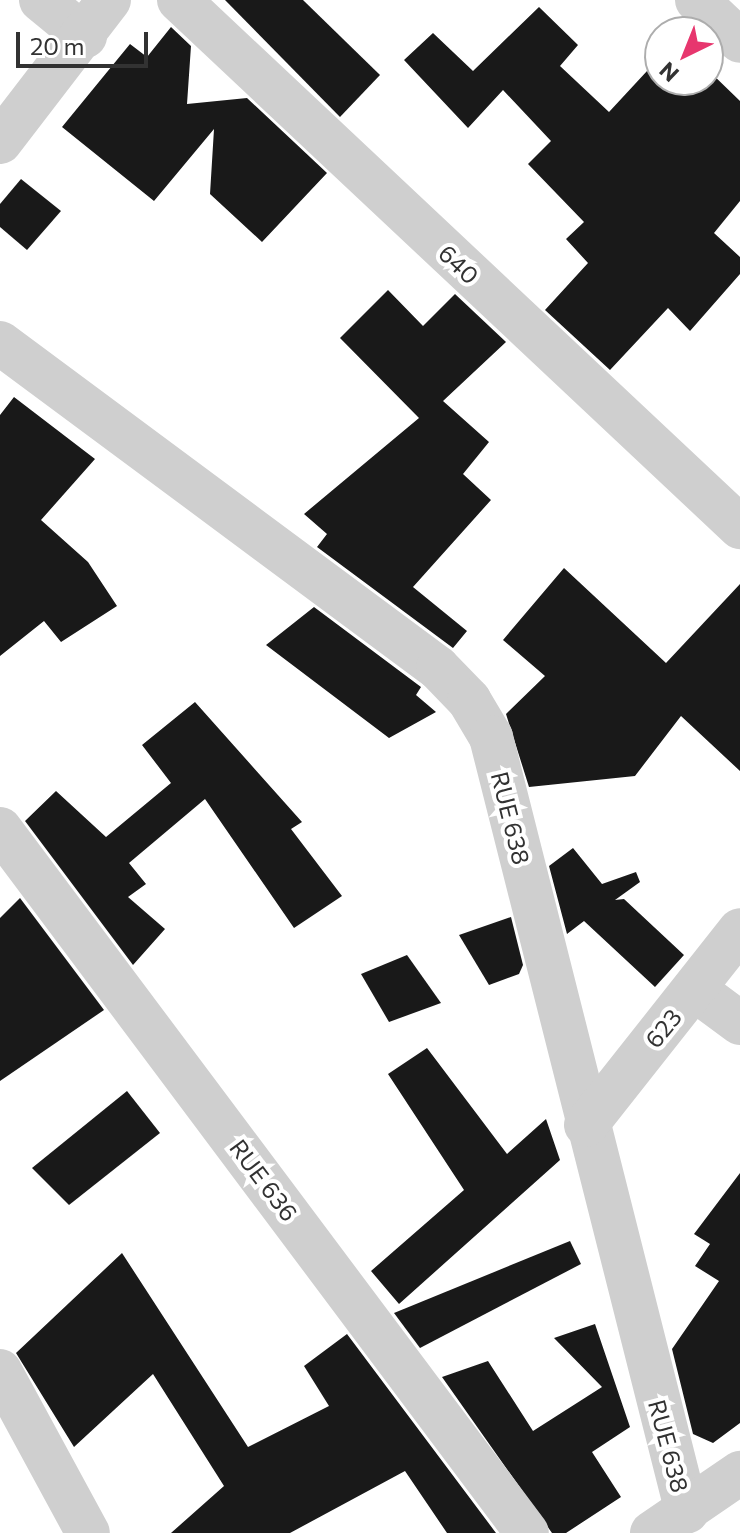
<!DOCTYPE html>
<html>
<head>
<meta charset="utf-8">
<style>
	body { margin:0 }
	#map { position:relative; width:740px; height:1533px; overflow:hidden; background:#fff; font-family:Commissioner,sans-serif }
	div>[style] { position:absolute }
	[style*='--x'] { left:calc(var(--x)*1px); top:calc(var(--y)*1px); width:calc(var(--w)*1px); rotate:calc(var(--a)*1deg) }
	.building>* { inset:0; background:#191919 }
	.minor>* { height:44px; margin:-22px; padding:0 22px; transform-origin:22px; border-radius:22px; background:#cfcfcf }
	span { translate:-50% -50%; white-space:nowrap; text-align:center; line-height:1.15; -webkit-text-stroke:8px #fff; paint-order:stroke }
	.street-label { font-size:24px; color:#323232 }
	.north { position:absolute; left:644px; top:16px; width:80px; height:80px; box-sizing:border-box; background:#fff; border:2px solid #adadad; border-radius:50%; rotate:223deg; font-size:22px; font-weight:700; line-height:32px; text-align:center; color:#323232 }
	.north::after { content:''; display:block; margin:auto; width:28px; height:36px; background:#e7366e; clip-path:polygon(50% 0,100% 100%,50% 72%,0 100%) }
	.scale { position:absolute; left:16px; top:32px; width:132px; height:36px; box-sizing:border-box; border:4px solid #323232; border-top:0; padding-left:10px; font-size:24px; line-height:28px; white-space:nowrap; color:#323232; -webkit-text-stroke:6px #fff; paint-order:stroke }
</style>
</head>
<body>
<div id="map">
	<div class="building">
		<div style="clip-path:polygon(225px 0,303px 0,380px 75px,340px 117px)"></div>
		<div style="clip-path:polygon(539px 7px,578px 45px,560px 66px,609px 112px,660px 57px,660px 80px,708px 80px,708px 70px,740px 101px,740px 201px,714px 233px,740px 257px,740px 274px,690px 331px,668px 308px,610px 370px,545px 310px,588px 263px,566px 239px,584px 222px,528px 164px,551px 141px,503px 90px,468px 128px,404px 60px,433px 33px,473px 71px)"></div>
		<div style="clip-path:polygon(171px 27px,191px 46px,187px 104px,247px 98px,327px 173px,262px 242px,210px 194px,214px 129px,154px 201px,62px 127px,130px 44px,147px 57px)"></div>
		<div style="clip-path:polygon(21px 179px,61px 211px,27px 250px,0 227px,0 204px)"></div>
		<div style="clip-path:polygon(388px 290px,423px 326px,455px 294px,506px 342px,443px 401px,489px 442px,463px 474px,491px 500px,413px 587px,467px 631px,453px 648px,317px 547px,327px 534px,304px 514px,419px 418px,340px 338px)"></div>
		<div style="clip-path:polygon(14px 397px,95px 459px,41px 520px,88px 562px,117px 606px,61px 642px,44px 621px,0 656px,0 415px)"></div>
		<div style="clip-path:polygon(564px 568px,666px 663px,740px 584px,740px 771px,681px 716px,635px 776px,529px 787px,506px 714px,545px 676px,503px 640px)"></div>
		<div style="clip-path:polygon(314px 607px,421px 687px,416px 695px,436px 712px,389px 738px,266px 645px)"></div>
		<div style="clip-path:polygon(195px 702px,302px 822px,291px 829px,342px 896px,294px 928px,205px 799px,129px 863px,146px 884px,128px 897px,165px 929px,133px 965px,25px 821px,56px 791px,106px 837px,171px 783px,142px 745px)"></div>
		<div style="clip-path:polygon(573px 848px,602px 884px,636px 872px,640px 882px,615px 900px,624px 899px,684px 955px,655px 987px,584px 921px,567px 934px,549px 866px)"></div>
		<div style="clip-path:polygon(20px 898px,104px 1010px,0 1081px,0 918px)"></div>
		<div style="clip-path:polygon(511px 917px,523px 965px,519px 974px,489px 985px,459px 935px)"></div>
		<div style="clip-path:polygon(407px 955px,441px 1003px,389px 1022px,361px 974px)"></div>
		<div style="clip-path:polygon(427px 1048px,507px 1154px,546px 1119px,560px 1160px,399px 1304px,371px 1271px,464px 1190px,388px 1074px)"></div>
		<div style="clip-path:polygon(127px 1091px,160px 1133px,69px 1205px,32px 1168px)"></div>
		<div style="clip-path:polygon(740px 1173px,740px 1423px,713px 1443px,693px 1434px,672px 1349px,719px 1281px,695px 1266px,710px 1244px,694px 1234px)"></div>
		<div style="clip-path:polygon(570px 1241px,581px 1264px,420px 1348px,394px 1313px)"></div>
		<div style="clip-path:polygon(122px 1253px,248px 1447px,329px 1406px,304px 1366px,347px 1334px,496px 1533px,447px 1533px,405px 1471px,290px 1533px,171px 1533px,224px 1486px,153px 1374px,74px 1447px,16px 1353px)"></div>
		<div style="clip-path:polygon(595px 1324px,630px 1427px,592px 1452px,621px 1497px,566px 1533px,552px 1533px,442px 1377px,488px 1361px,533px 1431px,602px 1387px,554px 1338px)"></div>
	</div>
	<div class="minor">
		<div style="--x:41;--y:0;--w:57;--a:39.3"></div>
		<div style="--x:179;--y:0;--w:770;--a:43.21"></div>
		<div style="--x:697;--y:0;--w:59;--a:43.6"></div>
		<div style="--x:0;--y:142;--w:179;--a:-52.5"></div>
		<div style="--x:0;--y:343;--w:545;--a:36.58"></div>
		<div style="--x:438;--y:668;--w:45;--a:45.9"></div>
		<div style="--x:469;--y:700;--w:43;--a:59.3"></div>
		<div style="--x:491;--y:737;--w:799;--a:75.81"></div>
		<div style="--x:0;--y:829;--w:879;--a:53.18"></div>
		<div style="--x:694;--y:989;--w:57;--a:36.5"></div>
		<div style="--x:586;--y:1125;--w:248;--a:-51.7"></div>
		<div style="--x:0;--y:1371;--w:184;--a:61.5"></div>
		<div style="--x:652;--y:1533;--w:107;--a:-34.3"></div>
	</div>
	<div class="street-label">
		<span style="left:459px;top:264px;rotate:43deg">640</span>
		<span style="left:511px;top:818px;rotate:76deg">RUE 638</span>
		<span style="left:663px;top:1028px;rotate:-51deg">623</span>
		<span style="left:264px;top:1180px;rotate:53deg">RUE 636</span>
		<span style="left:669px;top:1446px;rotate:75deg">RUE 638</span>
	</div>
	<div class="north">N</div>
	<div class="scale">20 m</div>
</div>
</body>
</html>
